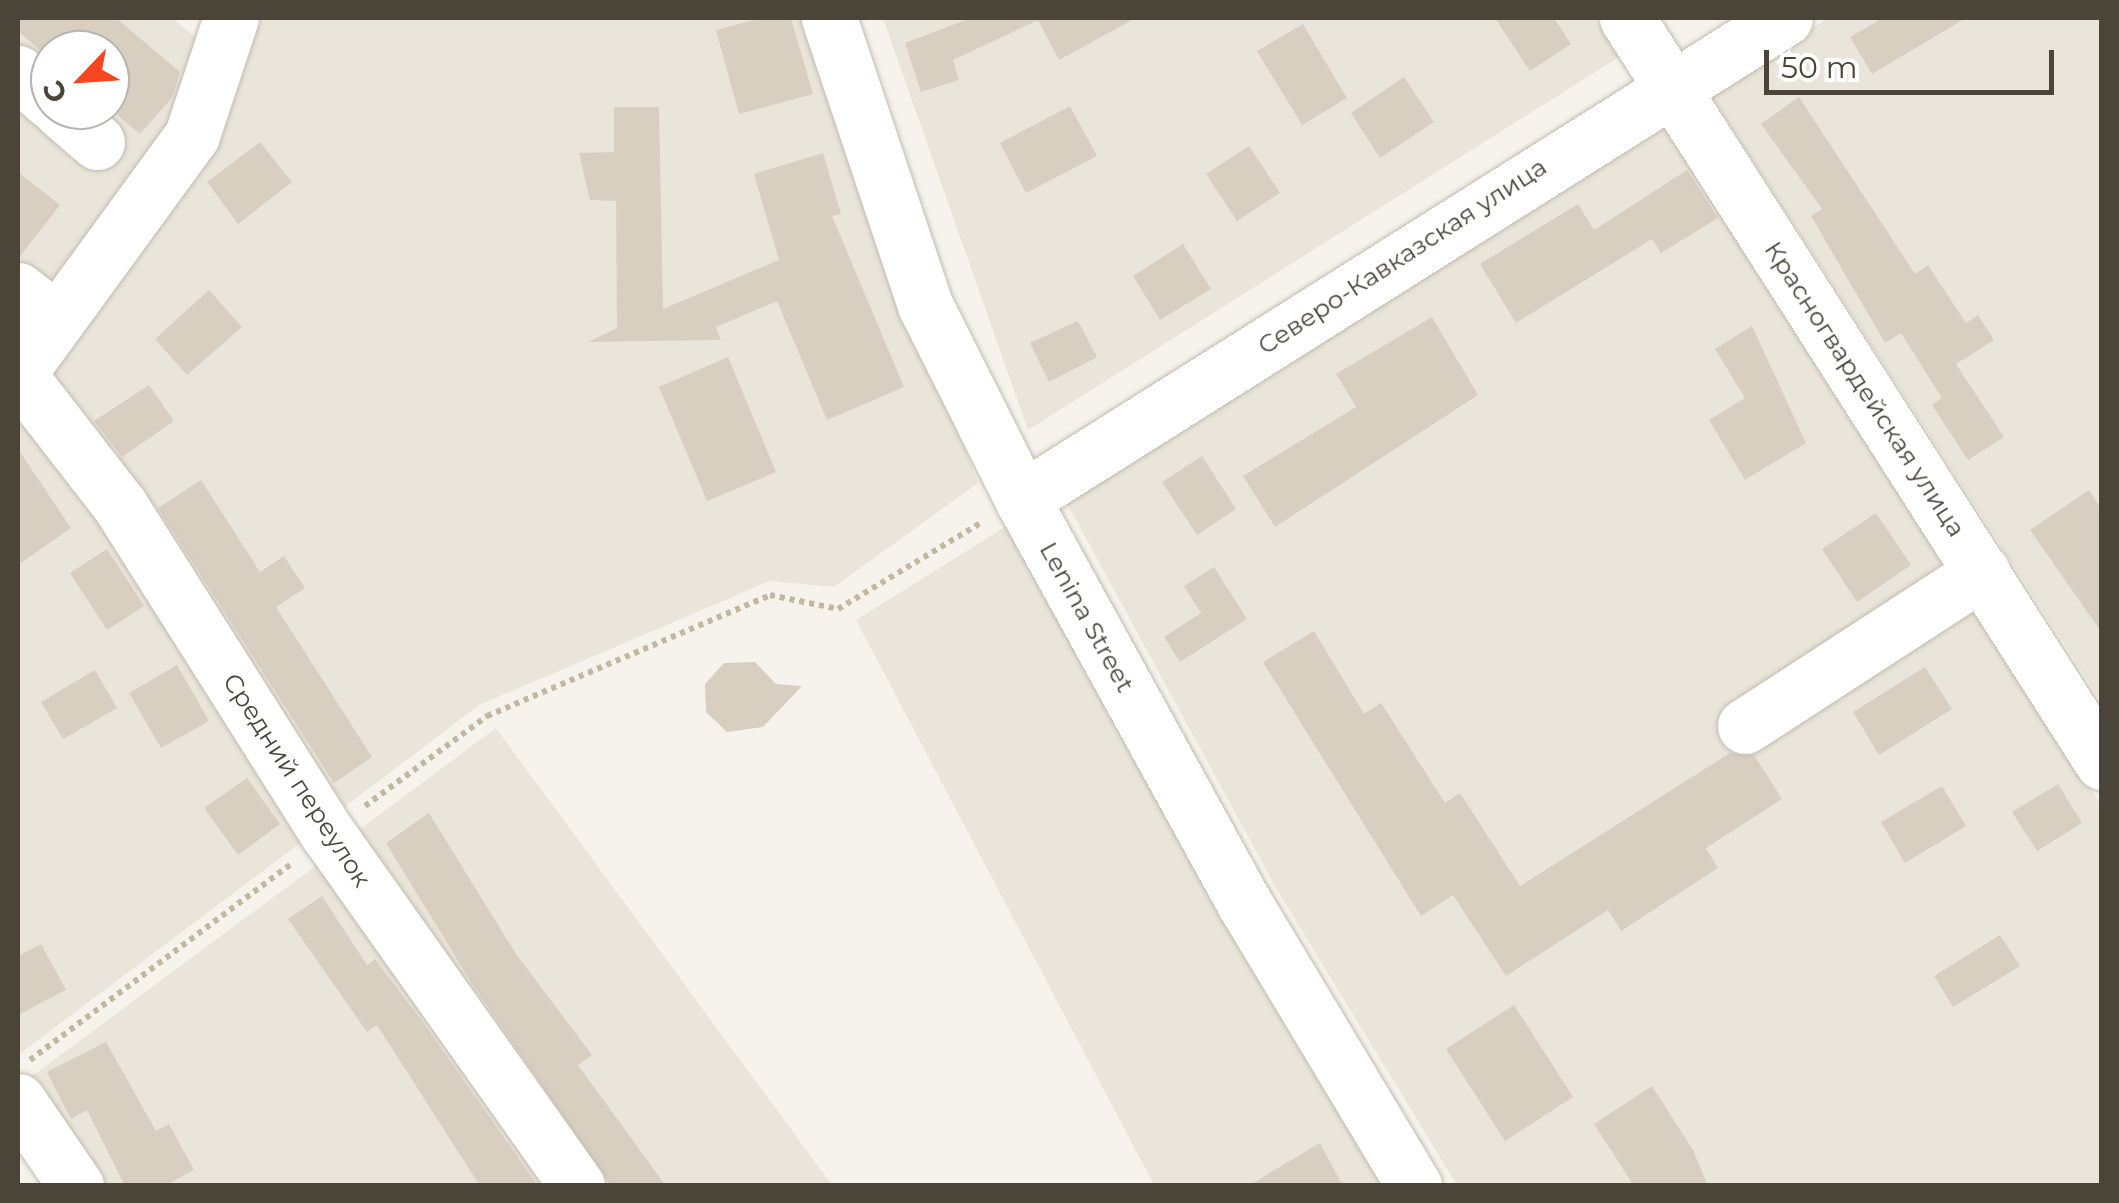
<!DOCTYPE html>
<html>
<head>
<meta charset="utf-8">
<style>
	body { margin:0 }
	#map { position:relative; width:2119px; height:1203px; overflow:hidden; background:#f6f3ec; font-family:Montserrat,sans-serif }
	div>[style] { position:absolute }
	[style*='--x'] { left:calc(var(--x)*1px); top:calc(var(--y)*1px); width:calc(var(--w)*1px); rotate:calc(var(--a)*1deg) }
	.residential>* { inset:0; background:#eae5da }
	.building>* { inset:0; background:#d8cfc1 }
	.path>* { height:6px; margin-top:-3px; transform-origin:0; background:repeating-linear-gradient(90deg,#c3b7a0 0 5px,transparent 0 10px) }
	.roads { filter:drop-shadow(0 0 2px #c2bbae) drop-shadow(0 0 2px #c2bbae) }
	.minor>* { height:55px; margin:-27.5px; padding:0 27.5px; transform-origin:27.5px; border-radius:27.5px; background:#fff }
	span { translate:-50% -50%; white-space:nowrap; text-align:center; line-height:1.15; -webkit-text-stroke:8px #fff; paint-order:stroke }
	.street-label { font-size:25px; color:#4b4439 }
	.frame { position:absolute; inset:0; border:20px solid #4b4439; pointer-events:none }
	.north { position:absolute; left:30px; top:30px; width:100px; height:100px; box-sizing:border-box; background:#fff; border:2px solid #b7b4b0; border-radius:50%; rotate:245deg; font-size:28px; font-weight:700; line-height:40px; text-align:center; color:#4b4439 }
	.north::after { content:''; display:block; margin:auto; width:35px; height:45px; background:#f84521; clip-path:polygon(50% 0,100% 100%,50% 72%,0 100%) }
	.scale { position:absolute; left:1764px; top:50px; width:290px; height:45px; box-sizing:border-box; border:5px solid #4b4439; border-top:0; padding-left:12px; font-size:30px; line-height:35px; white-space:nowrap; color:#4b4439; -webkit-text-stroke:8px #fff; paint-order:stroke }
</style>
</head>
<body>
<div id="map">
	<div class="residential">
		<div style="clip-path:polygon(evenodd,18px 18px,172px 18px,209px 49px,180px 131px,18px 353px,18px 18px,50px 50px,110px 50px,110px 110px,50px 110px,50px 50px)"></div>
		<div style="clip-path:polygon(247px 18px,812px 18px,877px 225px,978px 483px,834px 587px,770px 581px,479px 705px,334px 815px,34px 376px)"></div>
		<div style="clip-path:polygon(883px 18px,1594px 18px,1619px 57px,1028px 430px)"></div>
		<div style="clip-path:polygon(1829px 18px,2101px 18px,2101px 701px,1707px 89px)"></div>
		<div style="clip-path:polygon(1666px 116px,2101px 805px,2101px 1185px,1457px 1185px,1277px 890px,1064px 498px)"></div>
		<div style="clip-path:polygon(18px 402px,311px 835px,18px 1055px)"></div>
		<div style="clip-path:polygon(1013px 522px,1390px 1185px,1154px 1185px,856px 620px)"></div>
		<div style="clip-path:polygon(496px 728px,832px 1185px,595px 1185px,347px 839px)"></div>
		<div style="clip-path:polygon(325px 859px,558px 1185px,94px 1185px,24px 1082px)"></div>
	</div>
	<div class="building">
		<div style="clip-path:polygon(18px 18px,116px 18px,180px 72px,172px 98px,140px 134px,110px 109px,110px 50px,40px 50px,18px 31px)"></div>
		<div style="clip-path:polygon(762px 18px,791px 18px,813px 94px,739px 114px,716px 30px)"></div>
		<div style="clip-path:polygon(971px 18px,1136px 18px,1059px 60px,1038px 20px,953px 60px,959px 80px,921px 92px,905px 43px)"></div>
		<div style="clip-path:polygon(1495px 18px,1554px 18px,1571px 44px,1530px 71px)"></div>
		<div style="clip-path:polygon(1883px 18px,1966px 18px,1872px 74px,1850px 37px)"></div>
		<div style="clip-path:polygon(1303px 24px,1347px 98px,1302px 125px,1257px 51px)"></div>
		<div style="clip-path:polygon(1404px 77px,1434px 122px,1380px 158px,1351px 113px)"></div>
		<div style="clip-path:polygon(1799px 97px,1915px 274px,1928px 265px,1966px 323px,1978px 315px,1994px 340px,1956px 364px,2004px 437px,1968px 460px,1932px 405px,1942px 398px,1901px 333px,1885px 343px,1811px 216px,1822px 209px,1761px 124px)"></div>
		<div style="clip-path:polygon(1070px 106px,1097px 156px,1026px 193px,1000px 143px)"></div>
		<div style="clip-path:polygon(614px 107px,659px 107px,663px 309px,779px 260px,754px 174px,823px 153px,841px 214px,832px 216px,904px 387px,827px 420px,777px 301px,716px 327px,721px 340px,588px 342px,617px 328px,616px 201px,590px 200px,579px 153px,614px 152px)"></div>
		<div style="clip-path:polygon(260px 142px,292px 182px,238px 224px,207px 182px)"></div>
		<div style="clip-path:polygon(1249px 146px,1280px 193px,1237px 221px,1206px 174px)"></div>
		<div style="clip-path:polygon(1687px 170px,1718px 218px,1661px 253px,1652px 239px,1516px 323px,1480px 264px,1578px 204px,1594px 230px)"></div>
		<div style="clip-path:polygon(18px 172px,60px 205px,18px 259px)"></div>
		<div style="clip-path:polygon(1183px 244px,1211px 289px,1160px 320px,1133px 276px)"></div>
		<div style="clip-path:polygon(209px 290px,242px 327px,187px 375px,155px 339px)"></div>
		<div style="clip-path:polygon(1432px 317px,1478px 395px,1275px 527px,1243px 476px,1356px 407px,1336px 374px)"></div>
		<div style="clip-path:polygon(1078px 321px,1097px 357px,1049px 382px,1030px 343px)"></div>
		<div style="clip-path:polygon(1752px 326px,1806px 443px,1745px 480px,1709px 420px,1745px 398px,1715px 349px)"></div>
		<div style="clip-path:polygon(728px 357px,776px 472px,707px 501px,659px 387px)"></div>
		<div style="clip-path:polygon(149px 385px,174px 421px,122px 457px,94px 421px)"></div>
		<div style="clip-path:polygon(18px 449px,71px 528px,18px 565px)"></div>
		<div style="clip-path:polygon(1202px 456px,1236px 509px,1197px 535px,1162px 482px)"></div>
		<div style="clip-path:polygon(201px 480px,260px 572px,284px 556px,305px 588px,276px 607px,372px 757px,334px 783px,158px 508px)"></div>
		<div style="clip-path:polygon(2089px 490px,2102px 510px,2102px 633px,2030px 530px)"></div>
		<div style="clip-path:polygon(1876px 513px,1911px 565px,1857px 602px,1822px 549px)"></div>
		<div style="clip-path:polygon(107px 549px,144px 606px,107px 630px,70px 573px)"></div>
		<div style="clip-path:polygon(1214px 567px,1247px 619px,1180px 662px,1164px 637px,1201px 613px,1184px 586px)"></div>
		<div style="clip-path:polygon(1314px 631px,1364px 714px,1381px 703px,1445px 803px,1460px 793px,1520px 886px,1730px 753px,1754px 755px,1782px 799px,1706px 848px,1718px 868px,1621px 931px,1608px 910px,1506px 976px,1453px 895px,1421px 916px,1263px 662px)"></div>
		<div style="clip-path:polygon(755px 662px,776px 684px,802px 686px,763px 727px,727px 732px,706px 712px,705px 684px,724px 663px)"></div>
		<div style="clip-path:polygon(177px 665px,209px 721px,161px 748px,129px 693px)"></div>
		<div style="clip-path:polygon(1925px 667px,1952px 709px,1879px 755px,1853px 712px)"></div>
		<div style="clip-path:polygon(95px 670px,117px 708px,63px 739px,41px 702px)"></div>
		<div style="clip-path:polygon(247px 778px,280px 824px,238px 855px,204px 808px)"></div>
		<div style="clip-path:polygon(2058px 784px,2082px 823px,2037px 851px,2012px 812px)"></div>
		<div style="clip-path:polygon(1942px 786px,1966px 826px,1905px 863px,1881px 822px)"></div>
		<div style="clip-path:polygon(429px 813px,516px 954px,592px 1055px,578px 1065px,666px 1186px,611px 1186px,471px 982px,386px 843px)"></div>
		<div style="clip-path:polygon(322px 896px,367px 965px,375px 959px,424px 1024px,538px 1186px,480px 1186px,377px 1025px,367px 1032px,288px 919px)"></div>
		<div style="clip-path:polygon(2000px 935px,2020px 966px,1953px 1007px,1934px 976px)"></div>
		<div style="clip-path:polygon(41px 944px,66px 990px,18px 1015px,18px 956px)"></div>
		<div style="clip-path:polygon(1514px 1005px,1573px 1097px,1505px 1141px,1446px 1049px)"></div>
		<div style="clip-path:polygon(106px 1042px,156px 1131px,169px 1124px,194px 1170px,164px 1186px,125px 1186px,87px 1110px,71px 1119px,47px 1072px)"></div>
		<div style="clip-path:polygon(1652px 1086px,1693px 1150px,1708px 1186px,1634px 1186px,1594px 1124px)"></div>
		<div style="clip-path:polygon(1320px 1143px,1343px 1186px,1248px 1186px)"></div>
	</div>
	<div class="path">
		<div style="--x:365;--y:806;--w:152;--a:-36.4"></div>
		<div style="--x:487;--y:716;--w:308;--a:-23.1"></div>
		<div style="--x:770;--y:595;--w:69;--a:11.6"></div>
		<div style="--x:838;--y:609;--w:168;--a:-31.1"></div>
		<div style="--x:30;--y:1060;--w:328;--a:-36.9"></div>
	</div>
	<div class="roads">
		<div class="minor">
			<div style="--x:829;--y:18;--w:303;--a:71.5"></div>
			<div style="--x:925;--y:305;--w:217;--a:63.4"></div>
			<div style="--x:1022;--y:499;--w:465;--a:61.2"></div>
			<div style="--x:1246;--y:906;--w:327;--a:59"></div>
			<div style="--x:1627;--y:18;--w:883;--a:57.44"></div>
			<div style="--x:18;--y:73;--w:43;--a:41.2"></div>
			<div style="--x:60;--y:110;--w:49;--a:40.9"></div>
			<div style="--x:18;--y:290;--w:46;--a:37.9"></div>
			<div style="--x:18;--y:374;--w:168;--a:52.2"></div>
			<div style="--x:121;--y:507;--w:387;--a:57.7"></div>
			<div style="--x:328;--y:834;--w:431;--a:54.7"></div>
			<div style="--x:18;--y:374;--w:296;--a:-53.9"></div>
			<div style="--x:192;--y:135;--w:123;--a:-71.6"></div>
			<div style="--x:1022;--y:499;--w:902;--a:-32.23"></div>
			<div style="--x:1745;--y:726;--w:283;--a:-33"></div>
			<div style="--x:18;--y:1101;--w:103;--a:55.7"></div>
		</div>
	</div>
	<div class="street-label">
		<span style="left:1402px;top:256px;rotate:-33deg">Северо-Кавказская улица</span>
		<span style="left:1865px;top:389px;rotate:57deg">Красногвардейская улица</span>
		<span style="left:1087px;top:617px;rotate:61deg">Lenina Street</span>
		<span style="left:297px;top:780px;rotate:57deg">Средний переулок</span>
	</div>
	<div class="frame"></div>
	<div class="north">С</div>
	<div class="scale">50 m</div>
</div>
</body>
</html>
